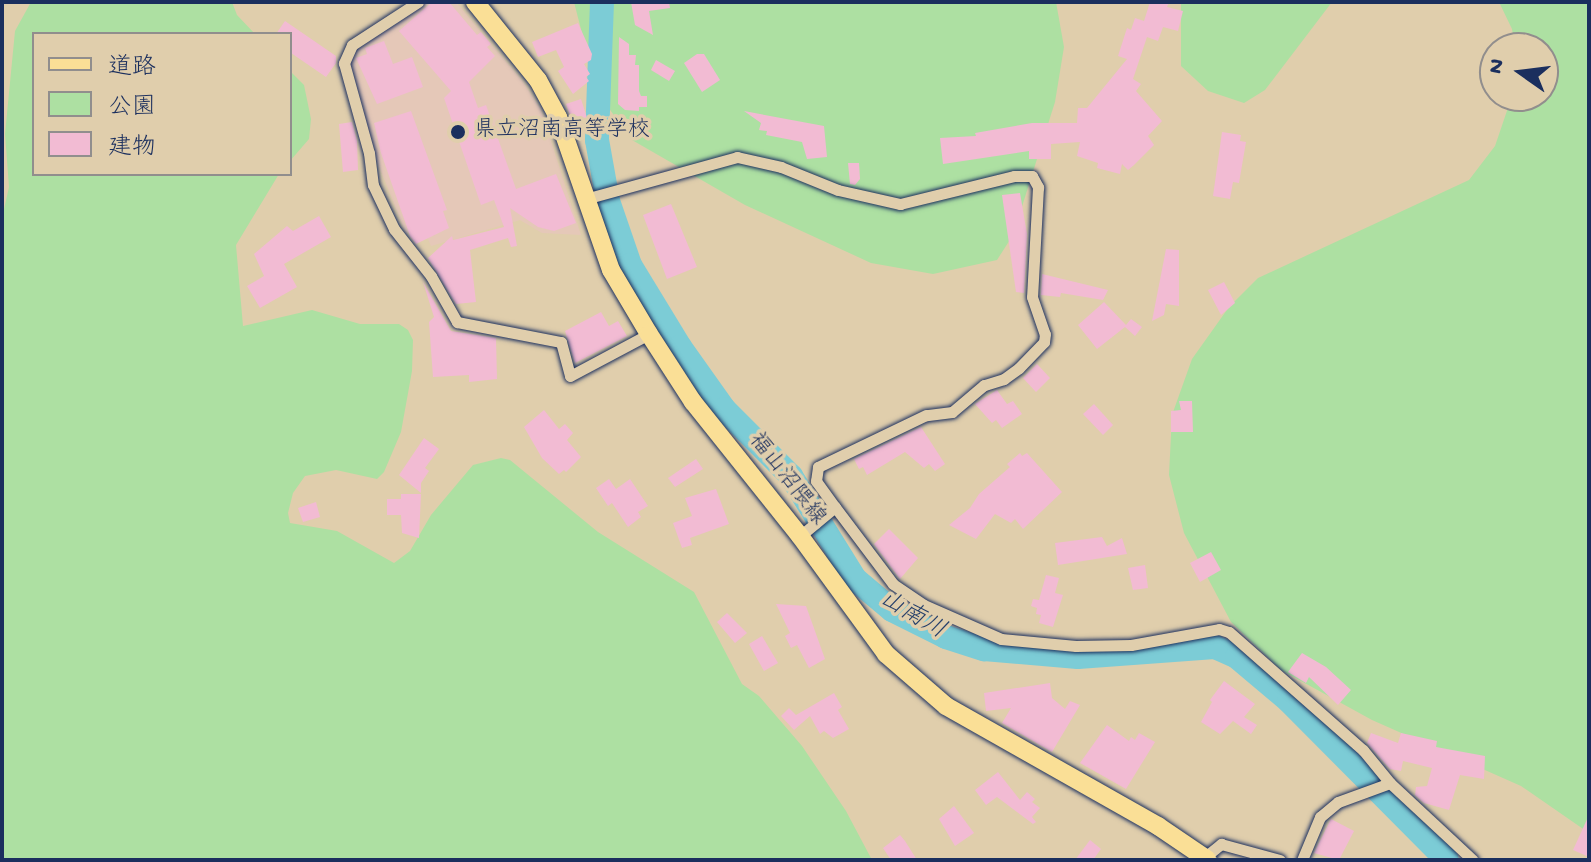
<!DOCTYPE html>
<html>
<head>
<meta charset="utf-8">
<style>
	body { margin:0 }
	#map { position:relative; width:1591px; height:862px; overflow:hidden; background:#e0ceac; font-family:"Gochi Hand","Klee One",sans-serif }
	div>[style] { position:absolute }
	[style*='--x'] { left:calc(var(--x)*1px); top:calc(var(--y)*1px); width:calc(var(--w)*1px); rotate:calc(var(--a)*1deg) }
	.built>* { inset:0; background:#e5c8b8 }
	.green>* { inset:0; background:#ade0a2 }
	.river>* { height:24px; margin:-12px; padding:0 12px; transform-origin:12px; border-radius:12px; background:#7cccd6 }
	.building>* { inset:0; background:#f2bbd3 }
	.roads { filter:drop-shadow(0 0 2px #1b2f5e) drop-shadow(0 0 2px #1b2f5e) }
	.minor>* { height:11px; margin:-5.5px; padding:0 5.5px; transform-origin:5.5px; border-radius:5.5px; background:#e0ceac }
	.primary>* { height:18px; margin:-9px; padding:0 9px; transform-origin:9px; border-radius:9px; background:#fadf96 }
	.dots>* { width:22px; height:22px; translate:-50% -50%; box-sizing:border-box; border:4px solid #e0ceac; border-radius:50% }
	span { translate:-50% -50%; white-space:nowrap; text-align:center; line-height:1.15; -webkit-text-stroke:7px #e0ceac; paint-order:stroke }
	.poi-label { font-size:22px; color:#1b2f5e }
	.left { translate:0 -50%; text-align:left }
	.street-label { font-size:22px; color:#1b2f5e }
	.water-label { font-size:24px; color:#253f6a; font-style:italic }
	.frame { position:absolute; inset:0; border:4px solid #1b2f5e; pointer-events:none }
	.legend { position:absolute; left:32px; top:32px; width:260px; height:144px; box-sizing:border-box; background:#e0ceac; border:2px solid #918e8d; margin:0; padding:10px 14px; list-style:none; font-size:24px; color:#1b2f5e }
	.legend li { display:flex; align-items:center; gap:16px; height:40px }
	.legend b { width:40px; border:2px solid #918e8d }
	.north { position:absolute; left:1479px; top:32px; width:80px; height:80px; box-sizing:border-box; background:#e0ceac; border:2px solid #918e8d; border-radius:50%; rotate:284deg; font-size:22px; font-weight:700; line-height:32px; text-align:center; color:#1b2f5e }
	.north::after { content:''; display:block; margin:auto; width:28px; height:36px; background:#1b2f5e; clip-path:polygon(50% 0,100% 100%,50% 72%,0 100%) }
</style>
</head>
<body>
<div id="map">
	<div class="built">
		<div style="clip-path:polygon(425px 2px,456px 2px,523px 82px,541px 110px,581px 235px,542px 233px,520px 220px,431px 246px,424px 230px,406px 233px,374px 154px,349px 62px,351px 51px)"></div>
	</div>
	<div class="green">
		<div style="clip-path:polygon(31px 2px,232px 2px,237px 15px,255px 34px,34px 34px,34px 174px,279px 174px,236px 245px,243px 326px,312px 310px,360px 324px,399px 324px,408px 330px,413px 340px,412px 371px,401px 432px,384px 472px,377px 479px,336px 470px,305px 476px,293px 493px,288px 513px,290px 523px,337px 531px,394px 563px,410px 551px,431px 515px,473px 465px,501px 458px,510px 460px,598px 532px,694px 592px,742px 684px,759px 696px,802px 746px,846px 811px,872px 860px,2px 860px,2px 218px,9px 187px,5px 134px,15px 31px)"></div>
		<div style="clip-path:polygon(574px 2px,1056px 2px,1064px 47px,1055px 102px,1013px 235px,997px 260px,933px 274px,871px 263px,745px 205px,632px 140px,597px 92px)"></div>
		<div style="clip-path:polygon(1181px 2px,1332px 2px,1265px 90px,1244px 103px,1208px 91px,1181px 66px)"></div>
		<div style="clip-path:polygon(1499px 2px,1589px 2px,1589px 833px,1521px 786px,1372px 720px,1281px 670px,1231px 622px,1184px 533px,1169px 475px,1172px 415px,1192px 359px,1229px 307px,1258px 278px,1469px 180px,1495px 146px,1512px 96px,1543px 96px,1543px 48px,1515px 48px,1512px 29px)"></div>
		<div style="clip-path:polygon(290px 71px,304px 85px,311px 119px,309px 139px,290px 161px)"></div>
	</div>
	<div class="river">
		<div style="--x:602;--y:2;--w:138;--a:92.1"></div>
		<div style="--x:597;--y:140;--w:62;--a:79.8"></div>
		<div style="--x:608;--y:201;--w:68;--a:71"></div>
		<div style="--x:630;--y:265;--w:96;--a:58.6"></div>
		<div style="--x:680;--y:347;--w:76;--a:54.6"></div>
		<div style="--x:724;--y:409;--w:95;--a:45"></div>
		<div style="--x:791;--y:476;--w:121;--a:58.1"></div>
		<div style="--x:855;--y:579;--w:48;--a:40"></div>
		<div style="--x:892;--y:610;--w:60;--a:26.6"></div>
		<div style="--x:946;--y:637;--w:40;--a:18"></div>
		<div style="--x:984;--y:649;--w:94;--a:4.9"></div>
		<div style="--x:1078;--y:657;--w:137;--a:-4.2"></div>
		<div style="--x:1215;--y:647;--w:24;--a:24"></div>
		<div style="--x:1237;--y:657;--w:68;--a:40.2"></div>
		<div style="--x:1289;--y:701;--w:224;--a:45.2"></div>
	</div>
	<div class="building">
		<div style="clip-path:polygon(432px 2px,449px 2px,477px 35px,481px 32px,491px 44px,487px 47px,495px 56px,469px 82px,478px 108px,486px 105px,516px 189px,556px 174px,576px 223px,554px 231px,538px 227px,510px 208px,517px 246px,511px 247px,508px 238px,470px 250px,476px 302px,456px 304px,428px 258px,452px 236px,453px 240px,504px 227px,494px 200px,481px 205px,444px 98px,451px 91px,399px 31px)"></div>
		<div style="clip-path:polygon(631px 2px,669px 2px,670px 8px,649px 11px,653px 35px,635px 25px)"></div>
		<div style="clip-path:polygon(1150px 2px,1169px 2px,1167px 7px,1183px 11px,1178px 31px,1163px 27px,1158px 41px,1147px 37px,1133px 79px,1141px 84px,1136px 91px,1162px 121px,1148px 136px,1154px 145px,1134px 165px,1128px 170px,1122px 164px,1120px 174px,1097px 168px,1098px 163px,1077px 156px,1080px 142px,1051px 144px,1051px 159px,1029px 159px,1029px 151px,943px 164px,940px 138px,976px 136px,975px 133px,1032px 123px,1077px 123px,1078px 108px,1087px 108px,1127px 59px,1118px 56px,1127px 28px,1131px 30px,1135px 18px,1144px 21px)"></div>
		<div style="clip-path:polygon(285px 21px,336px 56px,336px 63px,326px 77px,291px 53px,290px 55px,290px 34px,276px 34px)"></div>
		<div style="clip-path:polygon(578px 23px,592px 54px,591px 60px,584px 64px,590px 74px,586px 77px,589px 81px,573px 94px,558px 71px,564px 67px,556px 50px,538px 57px,532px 42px)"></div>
		<div style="clip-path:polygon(619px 37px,629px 44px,629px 55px,636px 55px,635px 65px,639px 65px,639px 91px,641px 96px,647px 96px,647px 107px,639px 107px,639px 111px,625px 110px,618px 104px)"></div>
		<div style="clip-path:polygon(384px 41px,393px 64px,412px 57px,423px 87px,377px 104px,356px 58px,367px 54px,365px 48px)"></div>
		<div style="clip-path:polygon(697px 54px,704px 54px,720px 80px,702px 92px,684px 63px)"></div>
		<div style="clip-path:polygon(656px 60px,675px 71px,669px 81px,651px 70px)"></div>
		<div style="clip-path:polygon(581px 99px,589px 124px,575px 129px,566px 104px)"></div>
		<div style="clip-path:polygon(411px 111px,447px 210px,443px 211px,449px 228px,416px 244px,410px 236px,381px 153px,374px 123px)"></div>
		<div style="clip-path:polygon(744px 111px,824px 126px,827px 157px,807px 159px,802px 142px,766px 135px,767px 131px,759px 130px,761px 123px)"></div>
		<div style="clip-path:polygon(352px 122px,357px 141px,358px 170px,343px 172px,339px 124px)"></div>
		<div style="clip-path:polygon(1222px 132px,1241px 135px,1240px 141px,1246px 142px,1239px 183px,1233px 182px,1230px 199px,1213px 196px)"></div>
		<div style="clip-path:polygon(848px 163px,859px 163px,860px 179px,855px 185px,850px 184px)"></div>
		<div style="clip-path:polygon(1020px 193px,1027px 234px,1024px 293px,1016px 292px,1002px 195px)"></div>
		<div style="clip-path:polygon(671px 204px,697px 267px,667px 279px,643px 215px)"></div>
		<div style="clip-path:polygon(319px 216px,331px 237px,284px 264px,297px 287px,260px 308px,247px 286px,264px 276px,254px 254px,287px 226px,293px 231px)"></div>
		<div style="clip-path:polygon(1166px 249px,1179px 250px,1179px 306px,1166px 304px,1164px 315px,1152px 321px)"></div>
		<div style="clip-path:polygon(1042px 274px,1108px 290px,1103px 300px,1061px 293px,1060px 297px,1041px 295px)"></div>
		<div style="clip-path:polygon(423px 282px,451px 331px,496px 338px,497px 379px,469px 382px,469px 375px,433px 377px,429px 322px,434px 317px)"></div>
		<div style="clip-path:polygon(1224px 282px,1235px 303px,1221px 315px,1208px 290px)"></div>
		<div style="clip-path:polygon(1104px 302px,1126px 325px,1131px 319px,1142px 327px,1135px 336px,1125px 327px,1097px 349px,1078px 325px)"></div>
		<div style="clip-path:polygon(601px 312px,609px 326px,618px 321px,627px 336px,575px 363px,565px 331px)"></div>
		<div style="clip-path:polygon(1037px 364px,1050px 378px,1036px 392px,1023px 378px)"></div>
		<div style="clip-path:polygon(997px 390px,1007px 404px,1013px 401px,1022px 414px,1002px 428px,996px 420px,992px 423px,975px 404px)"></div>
		<div style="clip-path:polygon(1179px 401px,1192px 401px,1193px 432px,1171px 432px,1171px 411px,1181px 410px)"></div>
		<div style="clip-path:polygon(1094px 404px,1113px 425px,1103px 435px,1083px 414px)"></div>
		<div style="clip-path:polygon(544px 410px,559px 429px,565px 424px,573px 433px,567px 440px,581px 457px,566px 472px,564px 470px,559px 474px,542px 458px,524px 427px)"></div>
		<div style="clip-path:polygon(921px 427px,945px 464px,935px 471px,929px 464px,924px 468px,905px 452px,867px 475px,863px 467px,859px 469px,854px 459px)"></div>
		<div style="clip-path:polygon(424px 438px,439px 449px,425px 468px,429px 471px,421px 483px,421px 493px,399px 475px)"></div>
		<div style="clip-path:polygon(1020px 453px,1022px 456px,1027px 453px,1062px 492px,1023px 529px,1015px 519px,1011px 523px,995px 514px,976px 539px,949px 525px,970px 508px,979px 494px,1010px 467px,1007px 464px)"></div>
		<div style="clip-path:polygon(696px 459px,703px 469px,675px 487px,668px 478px)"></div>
		<div style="clip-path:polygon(609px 479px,616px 489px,630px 479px,648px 506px,638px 512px,641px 517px,628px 527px,612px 503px,608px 506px,596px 488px)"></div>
		<div style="clip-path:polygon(716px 489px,729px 524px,690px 538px,692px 545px,682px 548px,673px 523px,692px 516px,685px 498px)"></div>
		<div style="clip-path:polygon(401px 494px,421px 494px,419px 538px,402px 533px,401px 515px,387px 515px,387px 499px,401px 499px)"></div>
		<div style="clip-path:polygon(316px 502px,320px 517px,303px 522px,298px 508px)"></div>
		<div style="clip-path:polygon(889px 529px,918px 558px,900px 579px,874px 544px)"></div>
		<div style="clip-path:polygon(1102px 537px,1107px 546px,1122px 538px,1127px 554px,1058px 565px,1055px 543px)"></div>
		<div style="clip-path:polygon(1211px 552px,1221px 570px,1200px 582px,1190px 563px)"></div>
		<div style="clip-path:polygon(1145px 565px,1148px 588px,1133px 590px,1128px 568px)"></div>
		<div style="clip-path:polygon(1046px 575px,1059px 578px,1055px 593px,1063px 595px,1053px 627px,1039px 623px,1041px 615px,1036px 614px,1037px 608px,1031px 606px,1033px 599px,1039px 600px)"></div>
		<div style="clip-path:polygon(776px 604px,806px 606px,825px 659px,809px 668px,797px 645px,791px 648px,785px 636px,790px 633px)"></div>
		<div style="clip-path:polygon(727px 613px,747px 633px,735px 643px,717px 622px)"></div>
		<div style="clip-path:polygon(762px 636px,778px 663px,764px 671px,749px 644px)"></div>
		<div style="clip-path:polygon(1302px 653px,1326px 667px,1351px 690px,1338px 705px,1309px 677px,1306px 683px,1288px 672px)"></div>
		<div style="clip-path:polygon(1224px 681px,1255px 704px,1244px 717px,1257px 725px,1251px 734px,1233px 721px,1220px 734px,1201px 722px,1212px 702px,1210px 700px)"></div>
		<div style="clip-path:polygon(1050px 683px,1052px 698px,1065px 709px,1070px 701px,1080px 705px,1052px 752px,1002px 723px,1011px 708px,986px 711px,984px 693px)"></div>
		<div style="clip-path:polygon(834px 693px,842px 707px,838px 710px,849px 729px,833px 738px,824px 731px,820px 734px,810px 716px,794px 730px,781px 716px,789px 708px,796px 715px)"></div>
		<div style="clip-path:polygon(1107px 725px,1129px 741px,1131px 737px,1135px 740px,1139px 733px,1155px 742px,1126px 789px,1080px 763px)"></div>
		<div style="clip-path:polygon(1371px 733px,1398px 743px,1401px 733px,1437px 741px,1436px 747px,1485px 756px,1484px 779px,1460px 775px,1449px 810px,1424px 803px,1415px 795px,1416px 787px,1427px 786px,1432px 768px,1403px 761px,1401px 771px,1390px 769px,1367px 743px)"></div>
		<div style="clip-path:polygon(998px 772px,1020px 800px,1027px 792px,1035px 799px,1032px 802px,1040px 808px,1032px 817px,1036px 822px,1033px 824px,997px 797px,986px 805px,975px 790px)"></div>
		<div style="clip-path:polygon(954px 806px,974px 833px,955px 846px,939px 819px)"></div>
		<div style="clip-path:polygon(1589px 815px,1589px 857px,1573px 850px)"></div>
		<div style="clip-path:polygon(1331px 819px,1354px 831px,1339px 860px,1314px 853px)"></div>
		<div style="clip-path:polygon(900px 835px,905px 841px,917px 860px,891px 860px,883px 848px)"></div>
		<div style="clip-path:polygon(1090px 840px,1101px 849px,1093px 860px,1075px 860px)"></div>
	</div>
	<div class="roads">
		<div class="minor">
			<div style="--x:418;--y:2;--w:79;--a:146.9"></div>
			<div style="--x:352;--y:45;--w:20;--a:114"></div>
			<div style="--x:344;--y:63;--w:93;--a:74.5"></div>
			<div style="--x:369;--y:153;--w:32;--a:83"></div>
			<div style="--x:373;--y:185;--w:49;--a:64.5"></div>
			<div style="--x:394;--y:229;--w:60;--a:51.8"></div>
			<div style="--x:431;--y:276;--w:53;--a:60.5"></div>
			<div style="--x:457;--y:322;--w:106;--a:10.9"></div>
			<div style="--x:561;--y:342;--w:35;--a:75"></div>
			<div style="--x:570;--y:376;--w:89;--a:-28"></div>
			<div style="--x:585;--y:199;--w:158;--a:-15.4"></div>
			<div style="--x:737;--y:157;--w:45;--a:12.8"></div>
			<div style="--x:781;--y:167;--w:61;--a:22"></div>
			<div style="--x:838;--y:190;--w:64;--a:12.7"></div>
			<div style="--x:900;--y:204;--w:117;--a:-13.8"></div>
			<div style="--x:1014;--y:176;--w:18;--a:0"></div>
			<div style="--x:1032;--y:176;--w:13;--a:61"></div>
			<div style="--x:1038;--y:187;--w:110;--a:93.1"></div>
			<div style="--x:1032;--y:297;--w:39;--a:71"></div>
			<div style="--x:1045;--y:334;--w:8;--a:97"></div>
			<div style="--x:1044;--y:342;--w:36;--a:134"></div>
			<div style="--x:1019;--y:368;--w:19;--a:144"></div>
			<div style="--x:1004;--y:379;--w:21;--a:163"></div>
			<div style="--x:984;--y:385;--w:42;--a:139.8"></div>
			<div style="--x:952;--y:412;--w:26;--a:173"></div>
			<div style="--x:926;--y:415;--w:120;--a:154.3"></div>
			<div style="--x:818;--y:467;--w:14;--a:98"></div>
			<div style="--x:816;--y:481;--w:32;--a:54"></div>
			<div style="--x:835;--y:507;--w:45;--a:140.4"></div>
			<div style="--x:835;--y:507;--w:96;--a:53"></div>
			<div style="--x:893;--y:584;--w:37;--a:34"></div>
			<div style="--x:924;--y:605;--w:84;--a:23.8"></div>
			<div style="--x:1001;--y:639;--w:75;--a:5.3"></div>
			<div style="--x:1076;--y:646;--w:55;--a:-1"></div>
			<div style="--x:1131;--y:645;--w:89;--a:-10.3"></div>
			<div style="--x:1219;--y:629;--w:10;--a:17"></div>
			<div style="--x:1229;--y:632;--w:179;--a:41.4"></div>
			<div style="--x:1363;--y:750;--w:43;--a:50.7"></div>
			<div style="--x:1390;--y:783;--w:113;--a:42.9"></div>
			<div style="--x:1205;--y:857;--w:21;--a:-39"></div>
			<div style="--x:1221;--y:844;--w:61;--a:15.2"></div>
			<div style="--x:1302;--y:860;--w:47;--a:-67.3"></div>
			<div style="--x:1320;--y:817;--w:23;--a:-40"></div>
			<div style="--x:1338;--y:802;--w:55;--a:-20.1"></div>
		</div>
		<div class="primary">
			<div style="--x:475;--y:2;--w:100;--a:51.1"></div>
			<div style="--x:538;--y:80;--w:42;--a:61.6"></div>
			<div style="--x:558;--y:117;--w:162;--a:70.9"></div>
			<div style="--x:611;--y:270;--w:74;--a:59.3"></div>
			<div style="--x:649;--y:334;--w:81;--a:57.1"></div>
			<div style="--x:693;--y:402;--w:171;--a:51.4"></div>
			<div style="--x:800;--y:536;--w:146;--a:53.9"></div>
			<div style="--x:886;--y:654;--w:79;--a:40.9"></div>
			<div style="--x:946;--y:706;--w:244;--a:29.5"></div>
			<div style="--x:1158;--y:826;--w:60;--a:34.2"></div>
		</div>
	</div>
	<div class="dots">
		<div style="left:458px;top:132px;background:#1b2f5e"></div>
	</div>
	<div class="poi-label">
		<span class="left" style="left:474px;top:132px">県立沼南高等学校</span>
	</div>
	<div class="street-label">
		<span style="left:786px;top:480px;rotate:52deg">福山沼隈線</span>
	</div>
	<div class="water-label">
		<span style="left:912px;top:616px;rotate:30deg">山南川</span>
	</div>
	<div class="frame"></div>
	<ul class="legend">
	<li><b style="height:10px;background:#fadf96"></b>道路</li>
	<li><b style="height:22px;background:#ade0a2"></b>公園</li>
	<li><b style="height:22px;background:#f2bbd3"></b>建物</li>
	</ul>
	<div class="north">N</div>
</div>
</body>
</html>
